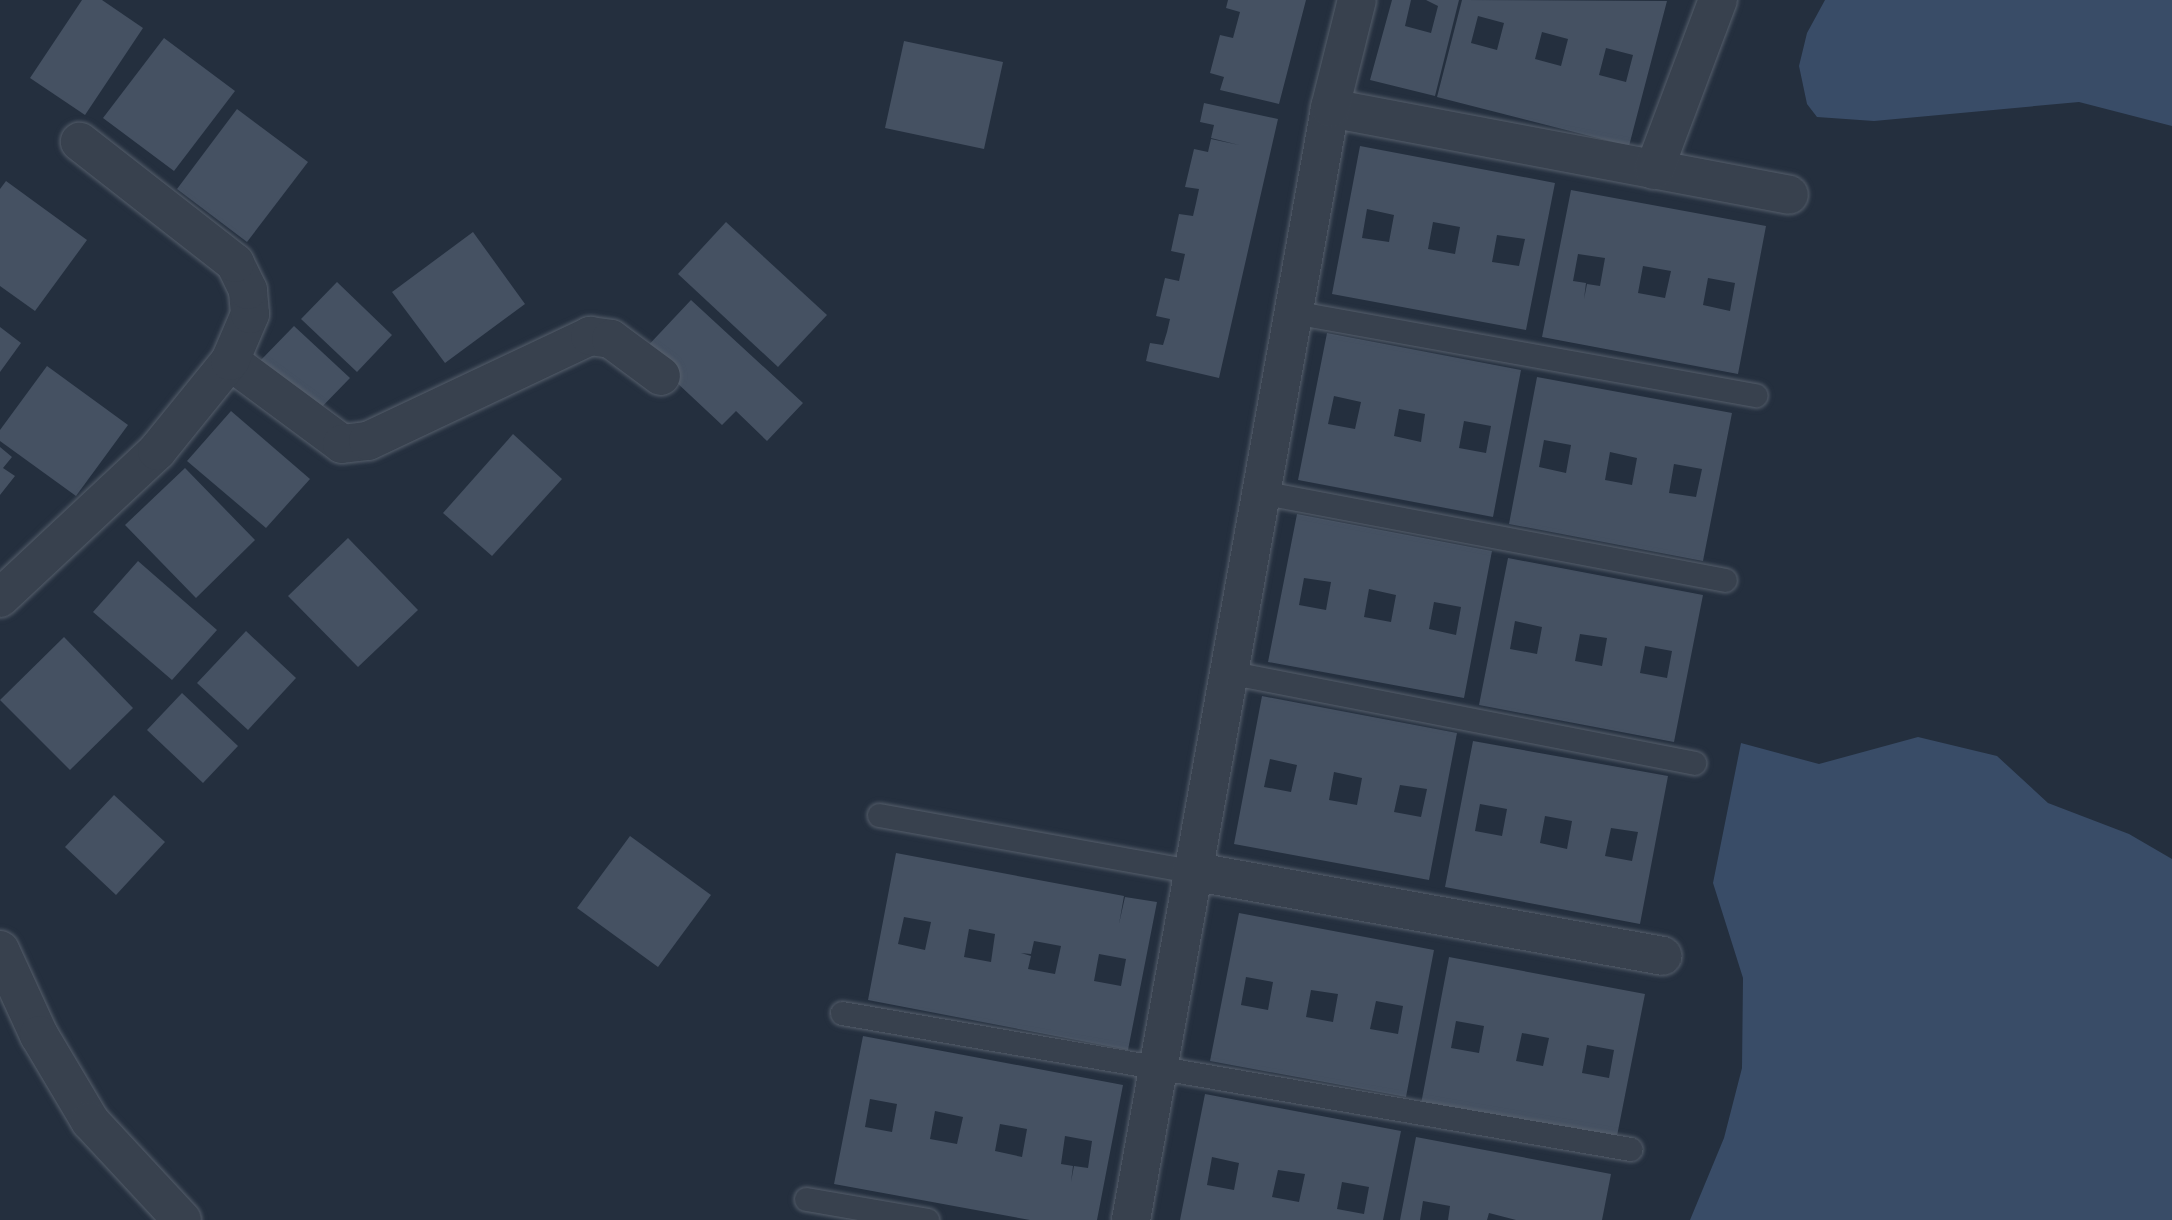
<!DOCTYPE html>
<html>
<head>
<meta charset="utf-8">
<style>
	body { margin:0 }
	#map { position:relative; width:2172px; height:1220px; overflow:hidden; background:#242f3e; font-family:"PT Sans",sans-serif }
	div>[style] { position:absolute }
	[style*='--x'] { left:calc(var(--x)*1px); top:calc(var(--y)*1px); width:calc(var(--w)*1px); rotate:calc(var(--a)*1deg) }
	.water>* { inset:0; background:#394c67 }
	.building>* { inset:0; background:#455162 }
	.roads { filter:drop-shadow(0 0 2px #565f6c) drop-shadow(0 0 2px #565f6c) }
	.service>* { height:23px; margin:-11.5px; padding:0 11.5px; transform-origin:11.5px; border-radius:11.5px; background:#38414e }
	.minor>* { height:38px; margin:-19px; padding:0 19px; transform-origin:19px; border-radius:19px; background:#38414e }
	span { translate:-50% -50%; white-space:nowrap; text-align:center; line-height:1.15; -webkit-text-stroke:5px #1d2633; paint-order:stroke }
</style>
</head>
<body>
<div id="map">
	<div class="water">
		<div style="clip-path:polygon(1825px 0,2172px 0,2172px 126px,2079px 102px,1874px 121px,1817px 117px,1807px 104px,1799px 66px,1807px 33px)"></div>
		<div style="clip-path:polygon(1918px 737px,1997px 756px,2048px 803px,2129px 834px,2172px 859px,2172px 1220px,1690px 1220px,1724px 1138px,1742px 1068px,1743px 978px,1713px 883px,1741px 743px,1819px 764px)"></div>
	</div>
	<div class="building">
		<div style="clip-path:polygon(82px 0,102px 0,143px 28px,85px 115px,30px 78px)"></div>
		<div style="clip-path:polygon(1228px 0,1306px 0,1279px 104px,1220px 90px,1224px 77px,1210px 73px,1220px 35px,1233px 38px,1240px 12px,1226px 8px)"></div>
		<div style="clip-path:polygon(1392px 0,1411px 0,1405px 26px,1431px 33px,1438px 6px,1426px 0,1459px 0,1435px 96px,1370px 80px)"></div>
		<div style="clip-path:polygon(evenodd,1462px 0,1667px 1px,1629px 146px,1437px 97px,1462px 0,1478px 16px,1504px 23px,1497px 50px,1471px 43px,1478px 16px,1462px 0,1542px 32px,1568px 39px,1561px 66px,1535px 59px,1542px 32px,1462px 0,1606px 48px,1633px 55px,1626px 82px,1599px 75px,1606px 48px)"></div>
		<div style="clip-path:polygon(164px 38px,235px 91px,174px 171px,103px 118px)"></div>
		<div style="clip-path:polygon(904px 41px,1003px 62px,984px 149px,885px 128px)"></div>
		<div style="clip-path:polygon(1204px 103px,1278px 119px,1219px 378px,1146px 361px,1150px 343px,1163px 345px,1167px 332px,1170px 319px,1156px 316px,1165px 278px,1179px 281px,1185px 254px,1171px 251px,1179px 214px,1193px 216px,1196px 203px,1199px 189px,1185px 187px,1194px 149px,1208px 152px,1211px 139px,1239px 145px,1211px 138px,1214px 125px,1200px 122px)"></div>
		<div style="clip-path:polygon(237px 109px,308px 162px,247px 242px,177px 189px)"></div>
		<div style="clip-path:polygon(evenodd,1360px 146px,1555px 183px,1526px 330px,1332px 294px,1360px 146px,1367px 209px,1394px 215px,1389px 242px,1362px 238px,1367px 209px,1360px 146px,1433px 222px,1460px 227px,1455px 254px,1428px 249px,1433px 222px,1360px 146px,1497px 235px,1525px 239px,1519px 266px,1492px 262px,1497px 235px)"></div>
		<div style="clip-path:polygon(6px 181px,87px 240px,35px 311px,0 286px,0 189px)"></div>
		<div style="clip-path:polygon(evenodd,1571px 190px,1766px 226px,1738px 374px,1542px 337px,1571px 190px,1578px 254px,1605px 258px,1600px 286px,1587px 284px,1584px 299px,1586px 283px,1573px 281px,1578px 254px,1571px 190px,1643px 266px,1671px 271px,1665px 298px,1638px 293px,1643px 266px,1571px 190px,1708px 278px,1735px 283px,1730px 311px,1703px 305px,1708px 278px)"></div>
		<div style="clip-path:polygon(726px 222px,827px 315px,778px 367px,678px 274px)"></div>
		<div style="clip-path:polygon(473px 232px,525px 304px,445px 363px,392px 292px)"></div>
		<div style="clip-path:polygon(337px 282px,392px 335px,357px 372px,301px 319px)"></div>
		<div style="clip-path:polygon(691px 300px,803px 403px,767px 441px,736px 411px,722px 425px,643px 351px)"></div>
		<div style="clip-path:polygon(294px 326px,350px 378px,314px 415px,258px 363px)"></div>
		<div style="clip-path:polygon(0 327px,21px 343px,0 372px)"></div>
		<div style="clip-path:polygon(evenodd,1327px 333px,1521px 370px,1493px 517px,1298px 480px,1327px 333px,1334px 396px,1361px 402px,1355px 429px,1328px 424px,1334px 396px,1327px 333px,1399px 409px,1425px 414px,1421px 442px,1394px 436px,1399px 409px,1327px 333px,1464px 421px,1491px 426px,1486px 453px,1459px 448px,1464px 421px)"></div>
		<div style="clip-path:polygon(47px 366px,128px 425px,76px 496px,0 441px,0 430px)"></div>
		<div style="clip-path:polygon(evenodd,1537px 377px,1732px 413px,1703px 561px,1509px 524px,1537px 377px,1544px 440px,1571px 445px,1566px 473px,1539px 467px,1544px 440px,1537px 377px,1610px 452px,1637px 458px,1632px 485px,1605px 480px,1610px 452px,1537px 377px,1674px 464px,1702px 469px,1696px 497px,1669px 493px,1674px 464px)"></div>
		<div style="clip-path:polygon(231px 411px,310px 479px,266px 528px,187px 461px)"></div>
		<div style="clip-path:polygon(513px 434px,562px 479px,492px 556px,443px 513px)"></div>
		<div style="clip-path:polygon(0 447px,12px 457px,3px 468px,15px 476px,0 495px)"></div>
		<div style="clip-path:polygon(185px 468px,255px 540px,196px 598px,125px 525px)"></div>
		<div style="clip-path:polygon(evenodd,1297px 514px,1492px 551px,1464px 698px,1268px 662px,1297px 514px,1304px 578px,1331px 582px,1326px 610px,1299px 605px,1304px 578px,1297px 514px,1369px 589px,1396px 595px,1391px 622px,1364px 617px,1369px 589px,1297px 514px,1434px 602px,1461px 607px,1456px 635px,1429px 629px,1434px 602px)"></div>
		<div style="clip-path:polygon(348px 538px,418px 610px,358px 667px,288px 596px)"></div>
		<div style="clip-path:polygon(evenodd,1508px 558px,1703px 595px,1674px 742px,1479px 705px,1508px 558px,1515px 621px,1542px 627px,1537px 654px,1510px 649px,1515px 621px,1508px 558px,1580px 634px,1607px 638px,1602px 666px,1575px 661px,1580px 634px,1508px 558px,1645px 646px,1672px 651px,1667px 678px,1640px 673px,1645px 646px)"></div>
		<div style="clip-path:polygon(138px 561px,217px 630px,172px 680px,93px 612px)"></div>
		<div style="clip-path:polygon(246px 631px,296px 678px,248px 730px,197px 683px)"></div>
		<div style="clip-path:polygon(64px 637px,133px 708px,70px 770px,0 700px)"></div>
		<div style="clip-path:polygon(182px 693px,238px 746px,203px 783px,147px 730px)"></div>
		<div style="clip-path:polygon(evenodd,1262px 696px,1457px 733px,1429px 880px,1234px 844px,1262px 696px,1270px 759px,1297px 765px,1291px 792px,1264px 787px,1270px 759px,1262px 696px,1334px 772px,1362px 778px,1357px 805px,1329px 800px,1334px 772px,1262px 696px,1400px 785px,1427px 789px,1421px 817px,1394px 812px,1400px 785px)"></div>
		<div style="clip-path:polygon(evenodd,1473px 741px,1668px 776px,1640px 924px,1445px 887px,1473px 741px,1480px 804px,1507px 809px,1502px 836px,1475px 831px,1480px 804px,1473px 741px,1545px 816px,1572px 821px,1567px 849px,1540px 843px,1545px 816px,1473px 741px,1611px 828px,1638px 832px,1632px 861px,1605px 856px,1611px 828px)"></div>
		<div style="clip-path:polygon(114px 795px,165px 842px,116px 895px,65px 847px)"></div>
		<div style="clip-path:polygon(630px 836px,711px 895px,658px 967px,577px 908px)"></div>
		<div style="clip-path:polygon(evenodd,896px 853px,1124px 896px,1119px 924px,1125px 897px,1157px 902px,1128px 1050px,868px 1000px,896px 853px,904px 917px,931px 922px,925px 950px,898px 944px,904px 917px,896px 853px,969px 929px,995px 934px,991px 962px,964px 957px,969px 929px,896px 853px,1034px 941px,1061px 946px,1055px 974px,1028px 969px,1031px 956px,1021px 953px,1031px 954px,1034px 941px,896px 853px,1099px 954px,1126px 959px,1121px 986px,1094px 981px,1099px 954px)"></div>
		<div style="clip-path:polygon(evenodd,1239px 913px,1434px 950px,1406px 1097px,1210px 1061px,1239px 913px,1246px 977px,1273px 982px,1268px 1010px,1241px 1005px,1246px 977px,1239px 913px,1311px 990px,1338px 994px,1333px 1022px,1306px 1017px,1311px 990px,1239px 913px,1376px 1001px,1403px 1006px,1398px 1034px,1370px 1029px,1376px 1001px)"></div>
		<div style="clip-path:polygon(evenodd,1449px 957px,1645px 994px,1616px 1141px,1421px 1104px,1449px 957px,1456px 1021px,1484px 1026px,1479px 1053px,1451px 1048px,1456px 1021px,1449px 957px,1522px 1033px,1549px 1038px,1543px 1066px,1516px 1061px,1522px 1033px,1449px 957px,1587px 1045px,1614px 1050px,1609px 1078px,1582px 1073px,1587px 1045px)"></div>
		<div style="clip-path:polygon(evenodd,863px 1036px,1123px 1085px,1097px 1220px,1030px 1220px,834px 1184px,863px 1036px,870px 1099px,897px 1104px,892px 1132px,865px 1127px,870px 1099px,863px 1036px,935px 1111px,963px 1117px,957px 1144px,930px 1139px,935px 1111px,863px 1036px,1000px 1124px,1027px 1129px,1022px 1157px,995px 1151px,1000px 1124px,863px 1036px,1065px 1136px,1092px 1141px,1088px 1168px,1074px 1166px,1071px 1182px,1073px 1166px,1061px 1164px,1065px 1136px)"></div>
		<div style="clip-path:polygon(evenodd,1205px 1094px,1401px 1131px,1383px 1220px,1180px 1220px,1205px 1094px,1212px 1157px,1239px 1163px,1234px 1190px,1207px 1185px,1212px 1157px,1205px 1094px,1278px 1170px,1305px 1174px,1299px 1202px,1272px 1197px,1278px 1170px,1205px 1094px,1342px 1182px,1369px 1187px,1364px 1214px,1337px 1209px,1342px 1182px)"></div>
		<div style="clip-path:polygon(1416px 1137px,1611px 1174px,1602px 1220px,1516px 1220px,1489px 1213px,1487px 1220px,1448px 1220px,1450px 1206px,1423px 1201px,1420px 1220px,1400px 1220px)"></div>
	</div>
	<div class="roads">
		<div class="service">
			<div style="--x:1293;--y:312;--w:470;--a:10.2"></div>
			<div style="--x:1260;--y:492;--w:473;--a:10.7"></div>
			<div style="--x:1227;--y:672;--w:476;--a:11"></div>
			<div style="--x:879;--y:815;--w:317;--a:10.2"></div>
			<div style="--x:842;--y:1013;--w:800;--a:9.79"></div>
			<div style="--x:806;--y:1199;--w:123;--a:9.8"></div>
		</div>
		<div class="minor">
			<div style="--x:1330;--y:108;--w:467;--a:10.7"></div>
			<div style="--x:1654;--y:170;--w:182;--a:-69.4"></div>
			<div style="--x:230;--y:361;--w:139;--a:36.5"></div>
			<div style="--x:342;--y:444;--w:26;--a:-7"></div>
			<div style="--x:368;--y:441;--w:246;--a:-25.3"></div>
			<div style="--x:590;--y:336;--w:21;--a:8"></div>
			<div style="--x:611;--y:339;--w:62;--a:36.5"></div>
			<div style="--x:0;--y:598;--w:215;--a:-43.1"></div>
			<div style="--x:157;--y:451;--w:116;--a:-51"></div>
			<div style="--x:230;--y:361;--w:51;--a:-66.9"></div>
			<div style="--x:250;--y:314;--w:24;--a:-95"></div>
			<div style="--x:248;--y:290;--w:30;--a:-116"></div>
			<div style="--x:235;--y:263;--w:197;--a:-142"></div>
			<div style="--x:1191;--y:871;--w:479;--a:10.2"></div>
			<div style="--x:0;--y:950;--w:94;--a:65.4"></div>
			<div style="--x:39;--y:1035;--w:100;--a:59.3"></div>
			<div style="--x:90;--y:1121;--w:135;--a:47.1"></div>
			<div style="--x:1131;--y:1220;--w:1130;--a:-79.85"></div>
			<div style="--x:1330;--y:108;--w:111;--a:-76"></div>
		</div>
	</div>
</div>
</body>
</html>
